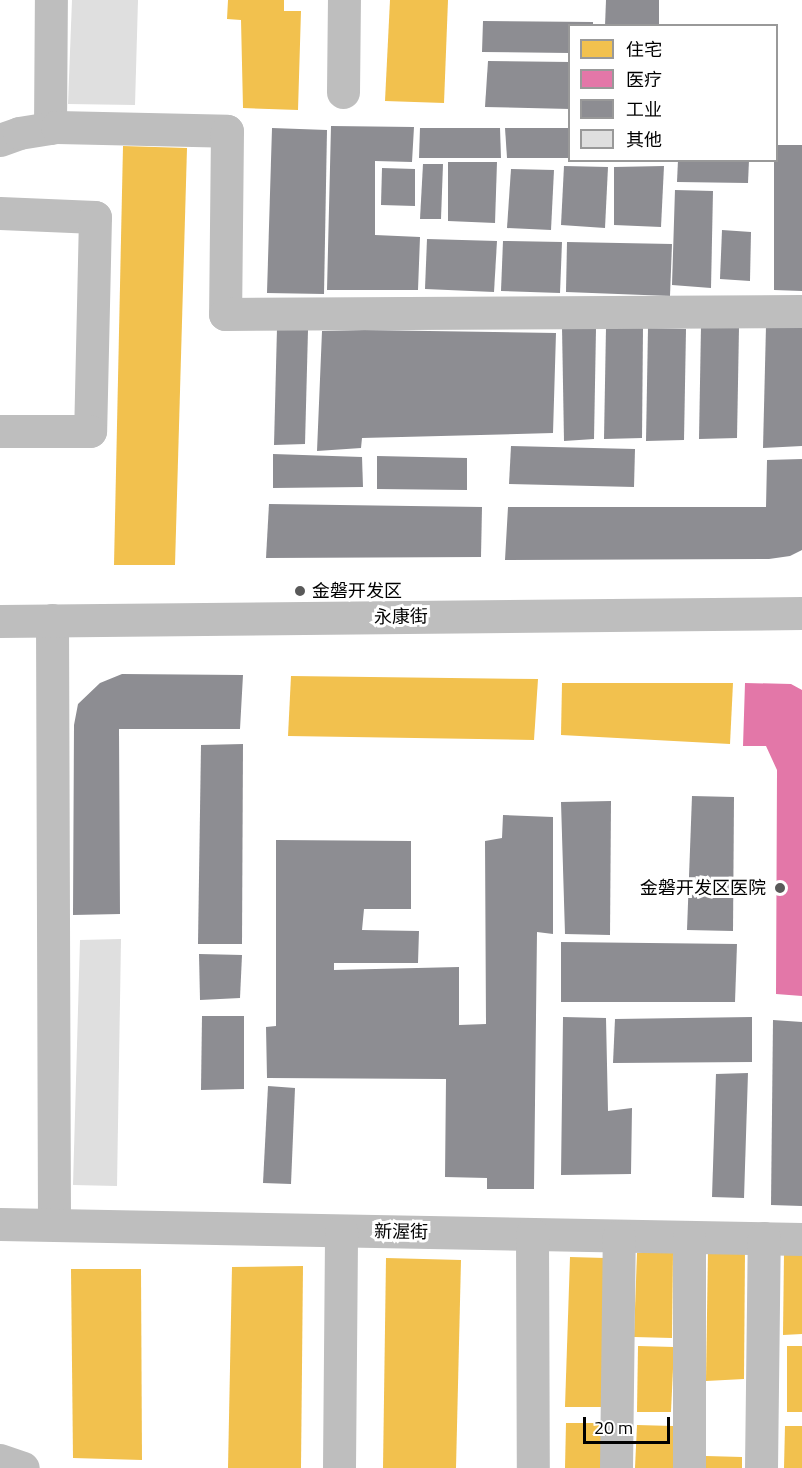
<!DOCTYPE html>
<html>
<head>
<meta charset="utf-8">
<style>
	body { margin:0 }
	#map { position:relative; width:802px; height:1468px; overflow:hidden; background:#fff; font-family:"Titillium Web","Noto Sans SC",sans-serif }
	div>[style] { position:absolute }
	[style*='--x'] { left:calc(var(--x)*1px); top:calc(var(--y)*1px); width:calc(var(--w)*1px); rotate:calc(var(--a)*1deg) }
	.homes>* { inset:0; background:#f2c14e }
	.health>* { inset:0; background:#e377a8 }
	.industry>* { inset:0; background:#8d8d92 }
	.building>* { inset:0; background:#dfdfdf }
	.minor>* { height:33px; margin:-16.5px; padding:0 16.5px; transform-origin:16.5px; border-radius:16.5px; background:#bebebe }
	.dots>* { width:16px; height:16px; translate:-50% -50%; box-sizing:border-box; border:3px solid #fff; border-radius:50% }
	span { translate:-50% -50%; white-space:nowrap; text-align:center; line-height:1.15; -webkit-text-stroke:6px #fff; paint-order:stroke }
	.poi-label { font-size:18px; color:#000 }
	.left { translate:0 -50%; text-align:left }
	.right { translate:-100% -50%; text-align:right }
	.street-label { font-size:18px; color:#000 }
	.legend { position:absolute; left:568px; top:24px; width:210px; height:138px; box-sizing:border-box; background:#fff; border:2px solid #999; margin:0; padding:8px 10px; list-style:none; font-size:18px; color:#000 }
	.legend li { display:flex; align-items:center; gap:12px; height:30px }
	.legend b { width:30px; border:2px solid #999 }
	.scale { position:absolute; left:583px; top:1417px; width:87px; height:27px; box-sizing:border-box; border:3px solid #000; border-top:0; padding-left:8px; font-size:18px; line-height:21px; white-space:nowrap; color:#000; -webkit-text-stroke:4px #fff; paint-order:stroke }
</style>
</head>
<body>
<div id="map">
	<div class="homes">
		<div style="clip-path:polygon(228px 0,284px 0,284px 11px,301px 11px,298px 110px,243px 108px,241px 20px,227px 19px)"></div>
		<div style="clip-path:polygon(390px 0,448px 0,444px 103px,385px 101px)"></div>
		<div style="clip-path:polygon(123px 146px,187px 148px,175px 565px,114px 565px)"></div>
		<div style="clip-path:polygon(291px 676px,538px 679px,534px 740px,288px 736px)"></div>
		<div style="clip-path:polygon(562px 683px,733px 683px,730px 744px,561px 735px)"></div>
		<div style="clip-path:polygon(708px 1249px,745px 1250px,744px 1379px,706px 1381px)"></div>
		<div style="clip-path:polygon(637px 1253px,673px 1253px,672px 1338px,634px 1337px)"></div>
		<div style="clip-path:polygon(784px 1253px,802px 1253px,802px 1334px,783px 1335px)"></div>
		<div style="clip-path:polygon(570px 1257px,605px 1258px,603px 1407px,565px 1407px)"></div>
		<div style="clip-path:polygon(386px 1258px,461px 1260px,456px 1468px,383px 1468px)"></div>
		<div style="clip-path:polygon(303px 1266px,301px 1468px,228px 1468px,232px 1267px)"></div>
		<div style="clip-path:polygon(71px 1269px,141px 1269px,142px 1460px,73px 1458px)"></div>
		<div style="clip-path:polygon(638px 1346px,674px 1347px,671px 1412px,637px 1412px)"></div>
		<div style="clip-path:polygon(787px 1346px,802px 1346px,802px 1412px,787px 1412px)"></div>
		<div style="clip-path:polygon(566px 1423px,603px 1423px,602px 1468px,565px 1468px)"></div>
		<div style="clip-path:polygon(637px 1425px,673px 1426px,673px 1468px,635px 1468px)"></div>
		<div style="clip-path:polygon(785px 1426px,802px 1426px,802px 1468px,784px 1468px)"></div>
		<div style="clip-path:polygon(706px 1456px,742px 1457px,742px 1468px,706px 1468px)"></div>
	</div>
	<div class="health">
		<div style="clip-path:polygon(745px 683px,791px 684px,802px 690px,802px 996px,776px 994px,777px 770px,766px 746px,743px 746px)"></div>
	</div>
	<div class="industry">
		<div style="clip-path:polygon(606px 0,659px 0,659px 26px,605px 26px)"></div>
		<div style="clip-path:polygon(483px 21px,593px 22px,593px 26px,570px 26px,570px 53px,482px 52px)"></div>
		<div style="clip-path:polygon(488px 61px,570px 62px,570px 109px,485px 107px)"></div>
		<div style="clip-path:polygon(331px 126px,414px 127px,412px 162px,375px 161px,375px 235px,420px 237px,418px 290px,327px 290px)"></div>
		<div style="clip-path:polygon(272px 128px,327px 130px,324px 294px,267px 293px)"></div>
		<div style="clip-path:polygon(420px 128px,500px 128px,501px 158px,419px 158px)"></div>
		<div style="clip-path:polygon(505px 128px,570px 128px,570px 158px,507px 158px)"></div>
		<div style="clip-path:polygon(776px 145px,802px 145px,802px 291px,774px 290px,774px 160px,776px 160px)"></div>
		<div style="clip-path:polygon(678px 160px,749px 160px,748px 183px,677px 182px)"></div>
		<div style="clip-path:polygon(448px 162px,497px 162px,495px 223px,448px 221px)"></div>
		<div style="clip-path:polygon(423px 164px,443px 164px,441px 219px,420px 219px)"></div>
		<div style="clip-path:polygon(564px 166px,608px 167px,605px 228px,561px 225px)"></div>
		<div style="clip-path:polygon(664px 166px,661px 227px,614px 225px,614px 167px)"></div>
		<div style="clip-path:polygon(382px 168px,415px 169px,415px 206px,381px 205px)"></div>
		<div style="clip-path:polygon(511px 169px,554px 170px,551px 230px,507px 228px)"></div>
		<div style="clip-path:polygon(675px 190px,713px 191px,711px 288px,672px 285px)"></div>
		<div style="clip-path:polygon(722px 230px,751px 232px,750px 281px,720px 279px)"></div>
		<div style="clip-path:polygon(427px 239px,497px 241px,494px 292px,425px 289px)"></div>
		<div style="clip-path:polygon(503px 241px,562px 242px,560px 293px,501px 291px)"></div>
		<div style="clip-path:polygon(567px 242px,672px 244px,670px 296px,566px 292px)"></div>
		<div style="clip-path:polygon(701px 326px,739px 327px,737px 438px,699px 439px)"></div>
		<div style="clip-path:polygon(766px 326px,802px 326px,802px 446px,763px 448px)"></div>
		<div style="clip-path:polygon(562px 327px,596px 328px,594px 439px,564px 441px)"></div>
		<div style="clip-path:polygon(606px 327px,643px 327px,642px 438px,604px 439px)"></div>
		<div style="clip-path:polygon(277px 328px,308px 330px,305px 444px,274px 445px)"></div>
		<div style="clip-path:polygon(648px 328px,686px 329px,684px 440px,646px 441px)"></div>
		<div style="clip-path:polygon(364px 330px,556px 333px,553px 433px,362px 438px,361px 448px,317px 451px,322px 331px)"></div>
		<div style="clip-path:polygon(511px 446px,635px 449px,634px 487px,509px 484px)"></div>
		<div style="clip-path:polygon(273px 454px,362px 457px,363px 487px,273px 488px)"></div>
		<div style="clip-path:polygon(377px 456px,467px 458px,467px 490px,377px 489px)"></div>
		<div style="clip-path:polygon(802px 459px,802px 550px,790px 556px,769px 559px,505px 560px,508px 507px,766px 507px,767px 460px)"></div>
		<div style="clip-path:polygon(269px 504px,482px 507px,481px 557px,266px 558px)"></div>
		<div style="clip-path:polygon(122px 674px,243px 675px,240px 729px,119px 729px,120px 914px,73px 915px,74px 725px,78px 704px,100px 683px)"></div>
		<div style="clip-path:polygon(243px 744px,242px 944px,198px 944px,201px 745px)"></div>
		<div style="clip-path:polygon(692px 796px,734px 797px,733px 931px,687px 930px)"></div>
		<div style="clip-path:polygon(611px 801px,610px 935px,565px 934px,561px 802px)"></div>
		<div style="clip-path:polygon(503px 815px,553px 817px,553px 934px,537px 932px,534px 1189px,487px 1189px,487px 1178px,445px 1177px,446px 1079px,267px 1078px,266px 1027px,276px 1026px,276px 840px,411px 841px,411px 909px,364px 909px,362px 930px,419px 931px,418px 963px,334px 963px,334px 970px,459px 967px,459px 1025px,486px 1024px,485px 841px,502px 838px)"></div>
		<div style="clip-path:polygon(561px 942px,737px 944px,735px 1002px,561px 1002px)"></div>
		<div style="clip-path:polygon(199px 954px,242px 955px,240px 998px,200px 1000px)"></div>
		<div style="clip-path:polygon(202px 1016px,244px 1016px,244px 1089px,201px 1090px)"></div>
		<div style="clip-path:polygon(563px 1017px,606px 1018px,608px 1111px,632px 1108px,631px 1174px,561px 1175px)"></div>
		<div style="clip-path:polygon(752px 1017px,752px 1062px,613px 1063px,615px 1019px)"></div>
		<div style="clip-path:polygon(773px 1020px,802px 1022px,802px 1206px,771px 1205px)"></div>
		<div style="clip-path:polygon(748px 1073px,744px 1198px,712px 1197px,716px 1074px)"></div>
		<div style="clip-path:polygon(268px 1086px,295px 1088px,291px 1184px,263px 1183px)"></div>
	</div>
	<div class="building">
		<div style="clip-path:polygon(72px 0,138px 0,135px 105px,68px 104px)"></div>
		<div style="clip-path:polygon(121px 939px,117px 1186px,73px 1185px,80px 940px)"></div>
	</div>
	<div class="minor">
		<div style="--x:343;--y:92;--w:92;--a:-89.4"></div>
		<div style="--x:50;--y:128;--w:128;--a:-89.6"></div>
		<div style="--x:0;--y:140;--w:20;--a:-20"></div>
		<div style="--x:19;--y:133;--w:38;--a:-9"></div>
		<div style="--x:57;--y:127;--w:170;--a:1.3"></div>
		<div style="--x:227;--y:131;--w:183;--a:90.6"></div>
		<div style="--x:225;--y:314;--w:577;--a:-0.3"></div>
		<div style="--x:0;--y:213;--w:95;--a:2.4"></div>
		<div style="--x:95;--y:217;--w:214;--a:91.3"></div>
		<div style="--x:90;--y:431;--w:90;--a:180"></div>
		<div style="--x:52;--y:620;--w:604;--a:89.81"></div>
		<div style="--x:0;--y:621;--w:802;--a:-0.57"></div>
		<div style="--x:0;--y:1224;--w:802;--a:1.07"></div>
		<div style="--x:532;--y:1234;--w:234;--a:89.8"></div>
		<div style="--x:0;--y:1460;--w:24;--a:19"></div>
		<div style="--x:339;--y:1468;--w:237;--a:-89.5"></div>
		<div style="--x:616;--y:1468;--w:232;--a:-89.3"></div>
		<div style="--x:689;--y:1468;--w:231;--a:-90"></div>
		<div style="--x:761;--y:1468;--w:230;--a:-89.3"></div>
	</div>
	<div class="dots">
		<div style="left:300px;top:591px;background:#595959"></div>
		<div style="left:780px;top:888px;background:#595959"></div>
	</div>
	<div class="poi-label">
		<span class="left" style="left:312px;top:591px">金磐开发区</span>
		<span class="right" style="left:766px;top:888px">金磐开发区医院</span>
	</div>
	<div class="street-label">
		<span style="left:401px;top:617px;rotate:-1deg">永康街</span>
		<span style="left:401px;top:1232px;rotate:1deg">新渥街</span>
	</div>
	<ul class="legend">
	<li><b style="height:16px;background:#f2c14e"></b>住宅</li>
	<li><b style="height:16px;background:#e377a8"></b>医疗</li>
	<li><b style="height:16px;background:#8d8d92"></b>工业</li>
	<li><b style="height:16px;background:#dfdfdf"></b>其他</li>
	</ul>
	<div class="scale">20 m</div>
</div>
</body>
</html>
